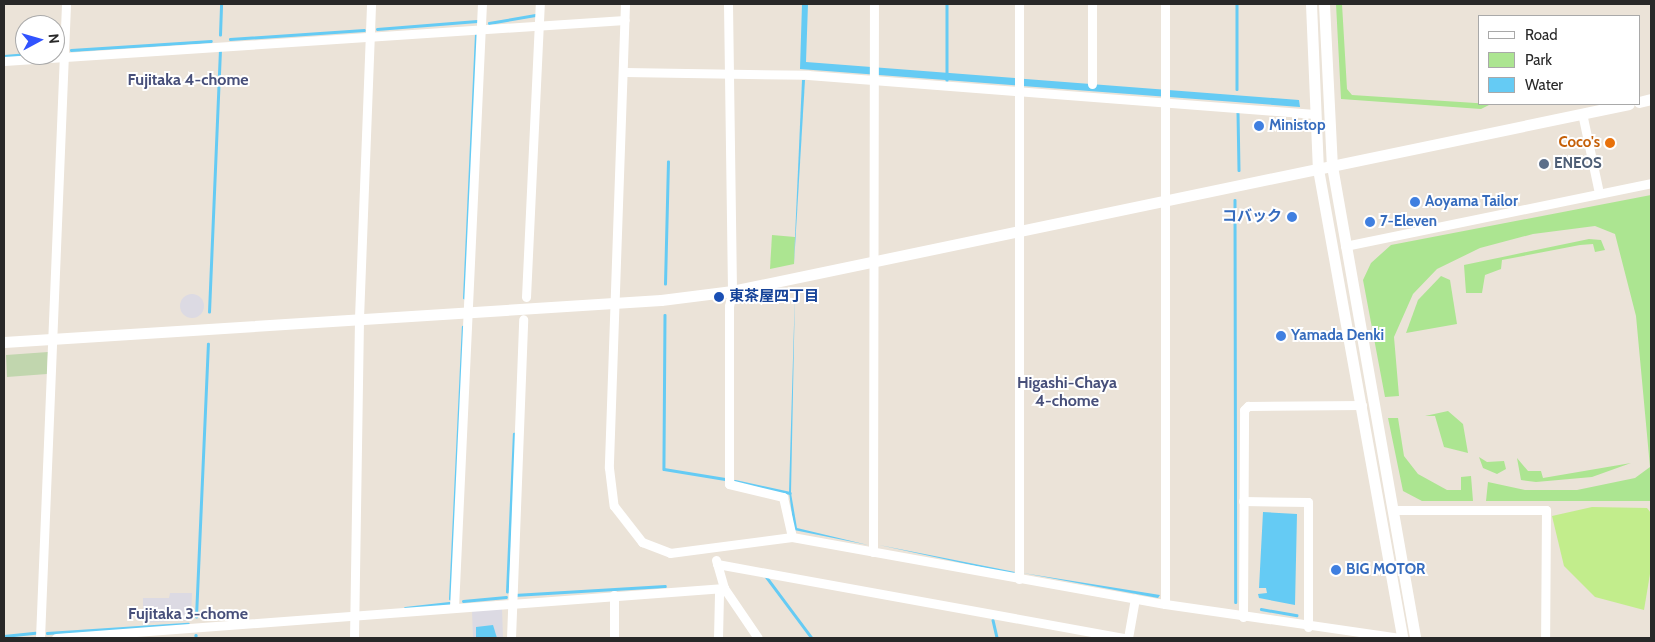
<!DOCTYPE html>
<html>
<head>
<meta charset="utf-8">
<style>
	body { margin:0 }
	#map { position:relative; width:1655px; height:642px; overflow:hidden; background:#ebe3d8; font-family:Cabin,"Noto Sans JP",sans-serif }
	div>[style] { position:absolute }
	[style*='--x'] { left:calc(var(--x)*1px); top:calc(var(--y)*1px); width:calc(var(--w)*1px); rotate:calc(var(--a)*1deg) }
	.industrial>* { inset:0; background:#dcdae3 }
	.round { border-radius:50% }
	.green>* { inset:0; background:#ace591 }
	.cemetery>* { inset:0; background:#c1d6ae }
	.pitch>* { inset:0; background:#c2ed8c }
	.water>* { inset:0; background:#65cbf4 }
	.stream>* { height:2.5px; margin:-1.25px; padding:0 1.25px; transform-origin:1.25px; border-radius:1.25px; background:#65cbf4 }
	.minor>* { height:9px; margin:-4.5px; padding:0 4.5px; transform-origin:4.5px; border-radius:4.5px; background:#fff }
	.tertiary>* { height:11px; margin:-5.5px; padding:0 5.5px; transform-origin:5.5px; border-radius:5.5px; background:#fff }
	.dots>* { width:14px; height:14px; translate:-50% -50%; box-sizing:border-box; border:2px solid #fff; border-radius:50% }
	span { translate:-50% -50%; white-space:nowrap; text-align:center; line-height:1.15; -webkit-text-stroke:4px #fff; paint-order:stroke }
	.shop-label { font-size:15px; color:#366cbe; font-weight:700 }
	.left { translate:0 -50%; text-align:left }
	.right { translate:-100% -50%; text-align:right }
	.food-label { font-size:15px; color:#c56008; font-weight:700 }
	.service-label { font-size:15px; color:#4e5e75; font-weight:700 }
	.transit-label { font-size:15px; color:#164399; font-weight:700 }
	.neighbourhood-label { font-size:16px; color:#474f7a; font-weight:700 }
	.frame { position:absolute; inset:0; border:5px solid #282828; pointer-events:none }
	.legend { position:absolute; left:1478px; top:15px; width:162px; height:90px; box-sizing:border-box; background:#fff; border:1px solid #a9a9a9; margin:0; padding:6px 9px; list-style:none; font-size:15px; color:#282828 }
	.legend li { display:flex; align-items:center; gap:10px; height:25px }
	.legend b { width:25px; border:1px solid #a9a9a9 }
	.north { position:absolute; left:15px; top:15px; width:50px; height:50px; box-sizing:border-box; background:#fff; border:1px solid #a9a9a9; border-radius:50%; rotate:84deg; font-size:14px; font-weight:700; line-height:20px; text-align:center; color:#282828 }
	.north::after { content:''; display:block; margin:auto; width:18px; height:22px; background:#3153ff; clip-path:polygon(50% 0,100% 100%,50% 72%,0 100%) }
</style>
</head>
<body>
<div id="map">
	<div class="industrial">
		<div class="round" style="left:180px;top:294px;width:24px;height:24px"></div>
		<div style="clip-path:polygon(170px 593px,192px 593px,191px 620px,143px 623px,143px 598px,169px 598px)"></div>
		<div style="clip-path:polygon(502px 608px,503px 638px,473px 638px,472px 611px)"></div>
	</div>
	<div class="green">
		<div style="clip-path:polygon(1336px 4px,1342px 4px,1347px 89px,1352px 95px,1491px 104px,1481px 109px,1341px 99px)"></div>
		<div style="clip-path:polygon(1651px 195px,1651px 501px,1486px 501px,1488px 482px,1525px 490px,1577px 490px,1635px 478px,1650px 467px,1636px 316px,1615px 234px,1595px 226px,1533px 234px,1480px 248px,1437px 269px,1413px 294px,1394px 337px,1399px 396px,1385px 397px,1363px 280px,1371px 263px,1391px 245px)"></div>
		<div style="clip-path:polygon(772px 235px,795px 237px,794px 264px,770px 269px)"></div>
		<div style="clip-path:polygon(1589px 239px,1601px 240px,1605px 250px,1595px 252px,1593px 244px,1580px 245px,1502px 260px,1501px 269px,1485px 275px,1482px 293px,1466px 293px,1464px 265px)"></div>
		<div style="clip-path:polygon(1441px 276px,1450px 280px,1457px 324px,1406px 333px,1418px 300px)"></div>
		<div style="clip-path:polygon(1448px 411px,1463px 424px,1468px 453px,1444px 447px,1435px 416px,1425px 416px)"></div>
		<div style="clip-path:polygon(1388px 418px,1398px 418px,1404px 456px,1418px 474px,1447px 490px,1461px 490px,1461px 477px,1471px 476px,1473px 501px,1422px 501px,1403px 491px)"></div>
		<div style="clip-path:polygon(1479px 457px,1487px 462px,1504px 461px,1506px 469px,1497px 474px,1483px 468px)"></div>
		<div style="clip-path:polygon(1517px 458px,1528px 471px,1541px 471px,1543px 478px,1631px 463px,1592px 477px,1536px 482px,1521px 480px)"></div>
	</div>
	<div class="cemetery">
		<div style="clip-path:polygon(48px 352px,47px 374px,7px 377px,6px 355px)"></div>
	</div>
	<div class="pitch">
		<div style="clip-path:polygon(1592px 507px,1647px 508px,1651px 513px,1651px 568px,1644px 610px,1595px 597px,1564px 566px,1552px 516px)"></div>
	</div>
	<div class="water">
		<div style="clip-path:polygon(802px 4px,808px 4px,806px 62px,1299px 100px,1300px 107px,800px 69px)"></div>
		<div style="clip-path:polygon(802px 80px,805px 80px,794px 264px,795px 237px)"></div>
		<div style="clip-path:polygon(795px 291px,791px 493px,797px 528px,868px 545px,794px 530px,789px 492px)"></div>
		<div style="clip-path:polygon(1263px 512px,1297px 514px,1295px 605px,1259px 598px,1258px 594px,1267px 593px,1266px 588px,1259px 588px)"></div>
		<div style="clip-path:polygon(879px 545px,1015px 572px,1013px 574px)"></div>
		<div style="clip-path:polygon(1023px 573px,1160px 595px,1158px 598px)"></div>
		<div style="clip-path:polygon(493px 625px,497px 638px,476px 638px,476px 627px)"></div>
	</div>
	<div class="stream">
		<div style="--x:947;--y:4;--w:76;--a:90"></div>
		<div style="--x:1237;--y:4;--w:85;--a:90"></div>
		<div style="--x:489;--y:23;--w:48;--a:-9.7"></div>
		<div style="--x:377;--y:29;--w:100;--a:-4.6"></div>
		<div style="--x:220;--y:35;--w:31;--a:-88"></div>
		<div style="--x:230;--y:39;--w:134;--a:-3.8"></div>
		<div style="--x:71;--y:50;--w:140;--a:-3.7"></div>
		<div style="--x:55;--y:52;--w:1;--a:0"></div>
		<div style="--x:4;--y:56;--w:21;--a:-5"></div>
		<div style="--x:1238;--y:112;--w:58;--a:89"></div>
		<div style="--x:1235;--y:200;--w:402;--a:89.9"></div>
		<div style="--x:665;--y:284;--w:122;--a:-88.6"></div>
		<div style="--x:464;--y:298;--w:264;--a:-87.4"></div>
		<div style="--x:209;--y:312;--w:260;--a:-87.6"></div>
		<div style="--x:665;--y:315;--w:154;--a:90.4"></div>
		<div style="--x:664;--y:469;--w:63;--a:9.2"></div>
		<div style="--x:735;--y:481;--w:56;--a:12.3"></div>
		<div style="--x:765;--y:575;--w:79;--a:53.3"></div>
		<div style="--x:507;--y:592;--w:158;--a:-87.5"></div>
		<div style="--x:514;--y:595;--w:151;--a:-3.4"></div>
		<div style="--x:450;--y:599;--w:272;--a:-87.3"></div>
		<div style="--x:463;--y:601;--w:43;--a:-5.3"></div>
		<div style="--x:405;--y:608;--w:44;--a:-6.5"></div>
		<div style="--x:1261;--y:609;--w:36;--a:10"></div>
		<div style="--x:196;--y:617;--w:273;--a:-87.5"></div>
		<div style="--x:993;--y:620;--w:18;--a:77"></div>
		<div style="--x:47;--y:633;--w:141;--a:-3.7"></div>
		<div style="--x:196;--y:635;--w:3;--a:90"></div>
		<div style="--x:4;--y:636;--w:31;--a:-6"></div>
	</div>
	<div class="minor">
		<div style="--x:625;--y:4;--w:464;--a:92"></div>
		<div style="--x:609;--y:468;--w:38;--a:83"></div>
		<div style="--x:614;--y:506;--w:46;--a:52.1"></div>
		<div style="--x:642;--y:542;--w:30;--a:21"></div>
		<div style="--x:670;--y:553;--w:123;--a:-7.5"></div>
		<div style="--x:792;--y:537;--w:379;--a:10.2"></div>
		<div style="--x:1165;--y:604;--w:239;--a:8.2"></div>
		<div style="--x:728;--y:4;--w:287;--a:89.2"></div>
		<div style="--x:732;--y:291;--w:15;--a:101"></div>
		<div style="--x:729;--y:306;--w:178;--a:90"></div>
		<div style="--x:729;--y:484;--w:56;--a:13.5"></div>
		<div style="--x:783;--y:497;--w:41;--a:77.3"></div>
		<div style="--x:1165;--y:4;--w:600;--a:90"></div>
		<div style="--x:4;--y:61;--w:622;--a:-3.78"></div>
		<div style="--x:625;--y:72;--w:183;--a:0.9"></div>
		<div style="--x:808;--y:75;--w:508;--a:4.4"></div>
		<div style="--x:1092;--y:84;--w:80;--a:-90"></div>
		<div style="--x:1582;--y:113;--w:82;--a:78"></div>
		<div style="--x:1345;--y:246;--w:312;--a:-11.6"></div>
		<div style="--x:526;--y:297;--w:293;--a:-87.3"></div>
		<div style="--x:1243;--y:501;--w:65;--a:0.9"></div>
		<div style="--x:1308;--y:502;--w:125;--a:90"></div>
		<div style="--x:1392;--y:510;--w:154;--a:0"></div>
		<div style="--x:1546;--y:510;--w:128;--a:90.4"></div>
		<div style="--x:873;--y:552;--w:548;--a:-89.9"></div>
		<div style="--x:716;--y:560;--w:29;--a:74"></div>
		<div style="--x:724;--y:588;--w:60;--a:55.8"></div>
		<div style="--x:717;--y:564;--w:413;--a:10.3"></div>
		<div style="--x:1019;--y:579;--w:575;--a:-90"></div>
		<div style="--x:614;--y:595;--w:43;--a:90"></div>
		<div style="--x:454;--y:608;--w:605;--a:-87.35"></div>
		<div style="--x:1243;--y:617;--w:207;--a:-89.7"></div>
		<div style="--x:1244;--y:410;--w:6;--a:-45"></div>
		<div style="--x:1248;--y:406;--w:114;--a:-0.5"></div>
		<div style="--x:40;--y:638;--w:635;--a:-87.65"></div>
		<div style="--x:56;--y:638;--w:670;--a:-4.28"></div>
		<div style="--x:354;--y:638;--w:320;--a:-89.1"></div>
		<div style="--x:359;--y:318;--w:314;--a:-87.8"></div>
		<div style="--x:511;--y:638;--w:319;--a:-87.8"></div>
		<div style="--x:718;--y:638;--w:44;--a:-88.7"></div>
		<div style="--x:719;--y:594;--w:8;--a:-50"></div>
		<div style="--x:1128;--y:638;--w:40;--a:-80"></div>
	</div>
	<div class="tertiary">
		<div style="--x:1311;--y:4;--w:165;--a:87.6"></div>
		<div style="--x:1318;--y:169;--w:476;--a:79.8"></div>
		<div style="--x:1324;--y:4;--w:162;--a:87.2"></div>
		<div style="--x:1332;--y:166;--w:479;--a:80"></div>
		<div style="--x:1639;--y:102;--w:12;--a:-14"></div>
		<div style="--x:4;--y:342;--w:658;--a:-3.66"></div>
		<div style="--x:661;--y:300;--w:72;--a:-7.2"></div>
		<div style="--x:732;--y:291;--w:916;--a:-11.78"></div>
	</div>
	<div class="dots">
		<div style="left:1259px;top:126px;background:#3f7fe0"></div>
		<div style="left:1610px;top:143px;background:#e8710a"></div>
		<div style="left:1544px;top:164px;background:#5c6f8a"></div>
		<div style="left:1415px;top:202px;background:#3f7fe0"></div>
		<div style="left:1292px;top:217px;background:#3f7fe0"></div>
		<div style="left:1370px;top:222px;background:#3f7fe0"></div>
		<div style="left:719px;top:297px;background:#1a4fb4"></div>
		<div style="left:1281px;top:336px;background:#3f7fe0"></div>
		<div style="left:1336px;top:570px;background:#3f7fe0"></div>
	</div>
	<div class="shop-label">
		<span class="left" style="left:1269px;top:126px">Ministop</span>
		<span class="left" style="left:1425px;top:202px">Aoyama Tailor</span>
		<span class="right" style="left:1282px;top:217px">コバック</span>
		<span class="left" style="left:1380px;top:222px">7-Eleven</span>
		<span class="left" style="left:1291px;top:336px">Yamada Denki</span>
		<span class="left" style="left:1346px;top:570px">BIG MOTOR</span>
	</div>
	<div class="food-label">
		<span class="right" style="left:1600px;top:143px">Coco's</span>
	</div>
	<div class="service-label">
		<span class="left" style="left:1554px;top:164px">ENEOS</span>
	</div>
	<div class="transit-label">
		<span class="left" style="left:729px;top:297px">東茶屋四丁目</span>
	</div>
	<div class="neighbourhood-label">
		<span style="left:188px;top:80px">Fujitaka 4-chome</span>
		<span style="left:1067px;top:392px">Higashi-Chaya<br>4-chome</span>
		<span style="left:188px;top:614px">Fujitaka 3-chome</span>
	</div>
	<div class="frame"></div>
	<ul class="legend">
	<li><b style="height:6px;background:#fff"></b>Road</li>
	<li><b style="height:14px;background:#ace591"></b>Park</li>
	<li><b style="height:14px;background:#65cbf4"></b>Water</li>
	</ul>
	<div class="north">N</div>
</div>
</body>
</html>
